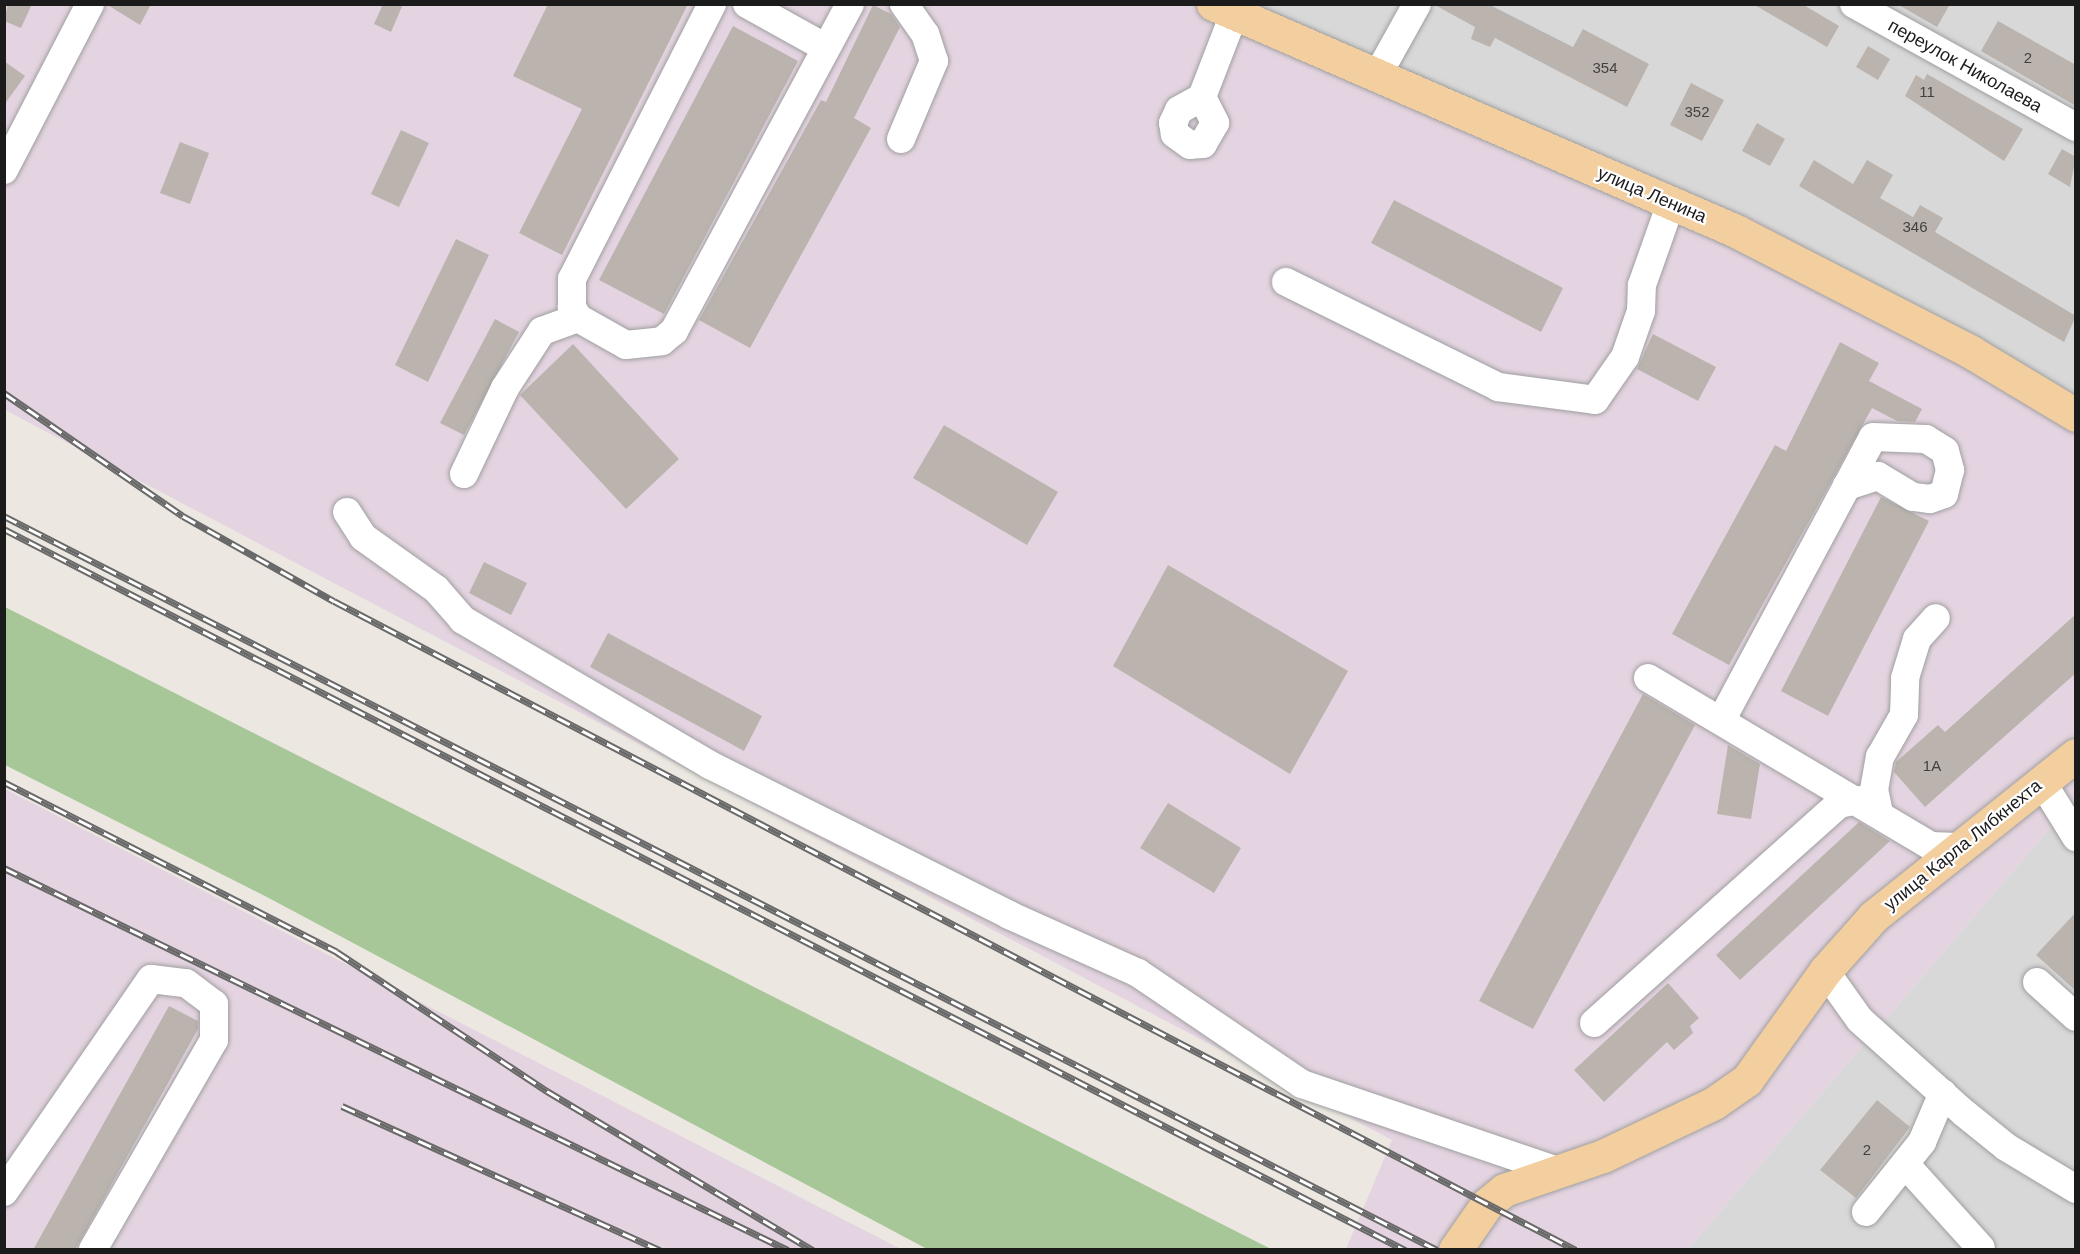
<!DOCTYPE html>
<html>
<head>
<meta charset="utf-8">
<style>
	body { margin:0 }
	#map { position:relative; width:2080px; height:1254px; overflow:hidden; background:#ece8e1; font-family:Arial,sans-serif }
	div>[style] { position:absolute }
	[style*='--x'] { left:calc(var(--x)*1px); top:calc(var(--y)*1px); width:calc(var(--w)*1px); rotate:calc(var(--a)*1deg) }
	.residential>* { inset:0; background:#d9d8d8 }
	.industrial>* { inset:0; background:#e4d4e1 }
	.forest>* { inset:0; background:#a7c799 }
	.building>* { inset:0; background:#bbb4ae }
	.roads { filter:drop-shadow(0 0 2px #9f9f9f) drop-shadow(0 0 2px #9f9f9f) }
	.minor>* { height:28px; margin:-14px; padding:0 14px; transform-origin:14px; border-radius:14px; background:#fff }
	.major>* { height:33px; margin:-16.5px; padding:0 16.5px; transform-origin:16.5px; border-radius:16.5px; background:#f3ce9f }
	.rail>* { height:7px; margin-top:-3.5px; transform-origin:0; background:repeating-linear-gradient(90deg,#fff 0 14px,#696969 0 28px); box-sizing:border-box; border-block:2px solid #696969 }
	span { translate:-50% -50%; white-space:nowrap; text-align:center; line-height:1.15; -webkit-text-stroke:4.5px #fff; paint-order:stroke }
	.number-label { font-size:15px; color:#434140 }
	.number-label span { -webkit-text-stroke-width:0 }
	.street-label { font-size:18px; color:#1b1b1b }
	.frame { position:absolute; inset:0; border:6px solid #1b1b1b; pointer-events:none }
</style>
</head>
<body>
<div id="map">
	<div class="residential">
		<div style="clip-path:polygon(1253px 5px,2075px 5px,2075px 402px)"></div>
		<div style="clip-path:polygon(2075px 799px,2075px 1249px,1688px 1249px)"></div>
	</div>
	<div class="industrial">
		<div style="clip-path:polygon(4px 5px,1253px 5px,1760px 222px,2075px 402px,2075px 799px,1688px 1249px,1346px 1249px,1392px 1140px,5px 410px)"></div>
		<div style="clip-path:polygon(5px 789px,901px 1249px,5px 1249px)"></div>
	</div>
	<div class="forest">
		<div style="clip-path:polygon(4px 607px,5px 607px,1271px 1249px,927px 1249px,265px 896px,5px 765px)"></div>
	</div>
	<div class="building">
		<div style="clip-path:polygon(8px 4px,32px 4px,21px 28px,4px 21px)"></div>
		<div style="clip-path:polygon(106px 4px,151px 4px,140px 25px)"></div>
		<div style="clip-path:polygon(383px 4px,403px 4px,391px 32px,374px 24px)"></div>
		<div style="clip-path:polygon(548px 4px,688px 4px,562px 255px,519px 233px,582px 109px,513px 76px)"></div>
		<div style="clip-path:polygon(1433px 4px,1488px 4px,1573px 47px,1583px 29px,1649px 64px,1627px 107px,1495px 38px,1490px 47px,1471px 39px,1475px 27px)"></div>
		<div style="clip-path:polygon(1753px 4px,1802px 4px,1839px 26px,1827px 47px)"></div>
		<div style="clip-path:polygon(1897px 4px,1950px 4px,1937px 27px)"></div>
		<div style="clip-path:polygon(873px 5px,891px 14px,900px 27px,854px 118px,871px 128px,750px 348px,699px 320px,821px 100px,826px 102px)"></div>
		<div style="clip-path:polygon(1998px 21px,2076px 65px,2076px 106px,1981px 51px)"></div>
		<div style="clip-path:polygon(733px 26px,798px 61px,664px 314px,599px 280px)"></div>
		<div style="clip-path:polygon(1868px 46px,1890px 59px,1878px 80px,1856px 67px)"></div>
		<div style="clip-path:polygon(4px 61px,25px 76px,4px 105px)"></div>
		<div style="clip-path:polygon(1927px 74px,2023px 129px,2004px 161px,1905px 96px,1916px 75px,1924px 80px)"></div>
		<div style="clip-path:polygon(1691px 83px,1724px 100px,1702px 141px,1670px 125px)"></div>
		<div style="clip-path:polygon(1757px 123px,1785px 139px,1770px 166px,1742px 151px)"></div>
		<div style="clip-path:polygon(401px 130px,429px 143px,399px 207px,371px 194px)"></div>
		<div style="clip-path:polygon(180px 142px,209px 153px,190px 204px,160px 193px)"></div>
		<div style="clip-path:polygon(2062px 149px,2076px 157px,2070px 187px,2048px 174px)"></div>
		<div style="clip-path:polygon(1814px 160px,1853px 184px,1867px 160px,1893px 175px,1880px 198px,1913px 217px,1920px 205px,1943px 218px,1935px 232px,2076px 316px,2064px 342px,1799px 186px)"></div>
		<div style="clip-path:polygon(1394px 200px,1563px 288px,1541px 332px,1371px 243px)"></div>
		<div style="clip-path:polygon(456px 239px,489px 255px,428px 382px,395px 365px)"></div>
		<div style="clip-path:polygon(495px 319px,519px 332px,464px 435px,440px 423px)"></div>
		<div style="clip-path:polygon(1653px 334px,1716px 367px,1698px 401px,1637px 369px)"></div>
		<div style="clip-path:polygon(1840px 342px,1879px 363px,1869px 381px,1922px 409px,1915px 422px,1897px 421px,1872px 408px,1729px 665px,1672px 634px,1775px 445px,1786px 451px)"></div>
		<div style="clip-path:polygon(573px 344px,679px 459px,626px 509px,520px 395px)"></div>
		<div style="clip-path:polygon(944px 425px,1058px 492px,1027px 545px,913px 478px)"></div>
		<div style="clip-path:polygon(1881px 497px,1929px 521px,1828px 716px,1781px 691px)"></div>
		<div style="clip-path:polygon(484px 562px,527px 583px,511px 615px,469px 593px)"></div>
		<div style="clip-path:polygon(1168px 565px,1348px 671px,1290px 774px,1113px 666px)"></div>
		<div style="clip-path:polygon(2076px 614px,2076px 673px,1925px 807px,1894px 772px,1896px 762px,1938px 725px,1945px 732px)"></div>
		<div style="clip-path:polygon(608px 633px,762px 716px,744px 751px,590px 667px)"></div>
		<div style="clip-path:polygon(1643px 694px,1695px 725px,1533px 1029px,1479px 1001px)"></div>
		<div style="clip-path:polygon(1728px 745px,1760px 764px,1751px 819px,1717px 814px)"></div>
		<div style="clip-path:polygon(1168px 803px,1241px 848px,1214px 893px,1140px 848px)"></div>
		<div style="clip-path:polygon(1859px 822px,1890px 841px,1740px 980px,1716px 955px)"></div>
		<div style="clip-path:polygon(2076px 912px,2076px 991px,2036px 955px)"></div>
		<div style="clip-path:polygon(1668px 983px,1699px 1018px,1690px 1026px,1693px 1033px,1674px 1050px,1667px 1042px,1604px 1102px,1574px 1070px)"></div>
		<div style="clip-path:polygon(169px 1006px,198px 1021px,198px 1029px,75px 1250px,33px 1250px)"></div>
		<div style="clip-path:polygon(1877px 1100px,1910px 1127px,1856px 1198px,1820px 1170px)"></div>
	</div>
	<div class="roads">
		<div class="minor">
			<div style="--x:747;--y:4;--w:90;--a:29.1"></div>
			<div style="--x:1854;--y:4;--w:254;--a:29"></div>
			<div style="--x:1377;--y:76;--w:82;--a:-60.9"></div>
			<div style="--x:1202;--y:97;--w:29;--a:63"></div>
			<div style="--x:1215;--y:123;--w:24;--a:120"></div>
			<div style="--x:1203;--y:144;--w:13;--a:176"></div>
			<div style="--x:1190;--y:145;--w:19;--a:-144"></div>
			<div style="--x:1175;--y:134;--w:11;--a:-100"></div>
			<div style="--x:1173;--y:123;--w:14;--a:-65"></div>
			<div style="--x:1179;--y:110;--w:26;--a:-29"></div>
			<div style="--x:1202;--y:97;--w:89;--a:-68.9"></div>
			<div style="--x:1234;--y:14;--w:10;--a:-107"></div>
			<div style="--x:901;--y:139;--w:85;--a:-67.1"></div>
			<div style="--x:934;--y:61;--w:28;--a:-108"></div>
			<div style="--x:925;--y:34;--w:37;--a:-125"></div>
			<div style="--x:4;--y:170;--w:187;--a:-62.6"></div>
			<div style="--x:1286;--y:282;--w:237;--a:26.3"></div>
			<div style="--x:1498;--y:387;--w:98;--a:7.6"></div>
			<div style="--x:1595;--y:400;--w:52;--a:-55.1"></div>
			<div style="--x:1625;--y:357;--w:49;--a:-70.8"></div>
			<div style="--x:1641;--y:311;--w:26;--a:-88"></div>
			<div style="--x:1642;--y:285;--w:87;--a:-70.5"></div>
			<div style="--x:578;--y:318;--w:13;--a:-119"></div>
			<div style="--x:572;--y:307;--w:28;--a:-90"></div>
			<div style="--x:572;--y:279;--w:309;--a:-63"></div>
			<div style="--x:464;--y:474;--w:95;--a:-64.5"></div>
			<div style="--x:505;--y:388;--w:68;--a:-57"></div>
			<div style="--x:542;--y:331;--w:38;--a:-20"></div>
			<div style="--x:578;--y:318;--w:55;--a:29.4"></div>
			<div style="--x:626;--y:345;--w:36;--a:-6"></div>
			<div style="--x:662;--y:341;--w:16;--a:-40"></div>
			<div style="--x:674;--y:331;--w:371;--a:-61.7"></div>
			<div style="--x:347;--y:512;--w:30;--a:57"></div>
			<div style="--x:363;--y:537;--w:90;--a:35.5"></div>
			<div style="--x:436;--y:589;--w:41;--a:48.9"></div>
			<div style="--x:463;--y:620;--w:286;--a:30.4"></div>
			<div style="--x:710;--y:765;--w:335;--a:26.6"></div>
			<div style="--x:1009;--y:915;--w:141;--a:24.2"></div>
			<div style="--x:1138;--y:973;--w:198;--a:34.1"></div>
			<div style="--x:1302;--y:1084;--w:270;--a:18.8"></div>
			<div style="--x:1648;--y:678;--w:329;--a:30.7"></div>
			<div style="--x:1931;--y:846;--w:26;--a:2"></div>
			<div style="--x:1722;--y:719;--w:264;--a:-61.8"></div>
			<div style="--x:1847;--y:486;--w:55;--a:-62"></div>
			<div style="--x:1873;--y:437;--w:53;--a:2.2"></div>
			<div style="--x:1926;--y:439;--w:22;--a:32"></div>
			<div style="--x:1945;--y:451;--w:20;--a:75"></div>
			<div style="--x:1950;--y:470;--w:25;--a:104"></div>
			<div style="--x:1944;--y:494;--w:15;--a:160"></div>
			<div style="--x:1930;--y:499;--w:17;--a:-173"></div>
			<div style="--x:1913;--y:497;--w:41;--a:-149"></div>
			<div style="--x:1878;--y:476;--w:33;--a:162"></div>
			<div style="--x:2042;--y:782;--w:65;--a:58.3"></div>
			<div style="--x:1879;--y:813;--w:24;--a:-102"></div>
			<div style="--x:1874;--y:790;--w:34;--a:-80"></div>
			<div style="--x:1880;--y:757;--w:48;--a:-60.3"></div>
			<div style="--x:1904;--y:715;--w:37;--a:-88"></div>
			<div style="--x:1905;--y:678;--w:41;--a:-72.9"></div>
			<div style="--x:1917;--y:639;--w:28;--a:-48"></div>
			<div style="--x:1825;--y:971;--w:60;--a:54.5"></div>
			<div style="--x:1860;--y:1020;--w:140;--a:41.8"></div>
			<div style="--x:1964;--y:1113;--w:54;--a:39"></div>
			<div style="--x:2006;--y:1147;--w:82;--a:31"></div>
			<div style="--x:2037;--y:982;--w:52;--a:41.9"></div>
			<div style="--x:1594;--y:1023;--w:329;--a:-41.8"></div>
			<div style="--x:1839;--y:804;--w:19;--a:-12"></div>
			<div style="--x:1905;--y:1164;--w:113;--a:47.9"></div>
			<div style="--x:4;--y:1192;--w:259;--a:-55.4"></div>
			<div style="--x:151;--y:979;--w:35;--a:7"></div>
			<div style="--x:186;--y:983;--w:35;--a:37"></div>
			<div style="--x:214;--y:1004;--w:36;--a:90"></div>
			<div style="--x:214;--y:1040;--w:242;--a:120"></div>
			<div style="--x:1866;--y:1212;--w:90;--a:-51.3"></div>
			<div style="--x:1922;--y:1142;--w:53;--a:-66.8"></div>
		</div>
		<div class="major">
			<div style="--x:1213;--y:4;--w:570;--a:23.46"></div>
			<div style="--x:1736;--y:231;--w:264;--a:27.2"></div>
			<div style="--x:1971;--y:352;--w:122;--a:31"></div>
			<div style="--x:1455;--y:1250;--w:56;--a:-55.2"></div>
			<div style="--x:1487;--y:1204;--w:22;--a:-39"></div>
			<div style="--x:1504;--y:1190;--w:105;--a:-19"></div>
			<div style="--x:1603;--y:1156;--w:123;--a:-25.5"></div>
			<div style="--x:1714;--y:1103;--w:40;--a:-34.9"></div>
			<div style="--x:1747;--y:1080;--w:134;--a:-54.4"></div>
			<div style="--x:1825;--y:971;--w:74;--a:-48.3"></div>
			<div style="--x:1874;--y:916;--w:258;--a:-38.6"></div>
		</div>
	</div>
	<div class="rail">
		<div style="--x:4;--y:393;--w:217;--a:34.5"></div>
		<div style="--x:183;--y:516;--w:173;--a:29.4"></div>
		<div style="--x:334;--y:601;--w:1401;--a:27.59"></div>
		<div style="--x:4;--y:516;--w:1610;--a:27.12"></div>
		<div style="--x:4;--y:529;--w:1576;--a:27.23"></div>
		<div style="--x:4;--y:782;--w:374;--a:27"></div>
		<div style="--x:337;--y:952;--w:252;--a:33.5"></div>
		<div style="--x:547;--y:1091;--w:310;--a:30.9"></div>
		<div style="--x:4;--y:868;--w:872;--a:25.98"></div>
		<div style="--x:342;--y:1106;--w:349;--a:24.4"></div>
	</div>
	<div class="number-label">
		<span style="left:2028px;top:58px">2</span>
		<span style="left:1605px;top:68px">354</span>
		<span style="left:1927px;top:92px">11</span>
		<span style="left:1697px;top:112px">352</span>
		<span style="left:1915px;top:227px">346</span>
		<span style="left:1932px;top:766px">1А</span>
		<span style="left:1867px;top:1150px">2</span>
	</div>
	<div class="street-label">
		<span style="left:1965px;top:66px;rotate:29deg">переулок Николаева</span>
		<span style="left:1652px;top:195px;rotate:23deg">улица Ленина</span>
		<span style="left:1963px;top:845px;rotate:-39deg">улица Карла Либкнехта</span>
	</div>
	<div class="frame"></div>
</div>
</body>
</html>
